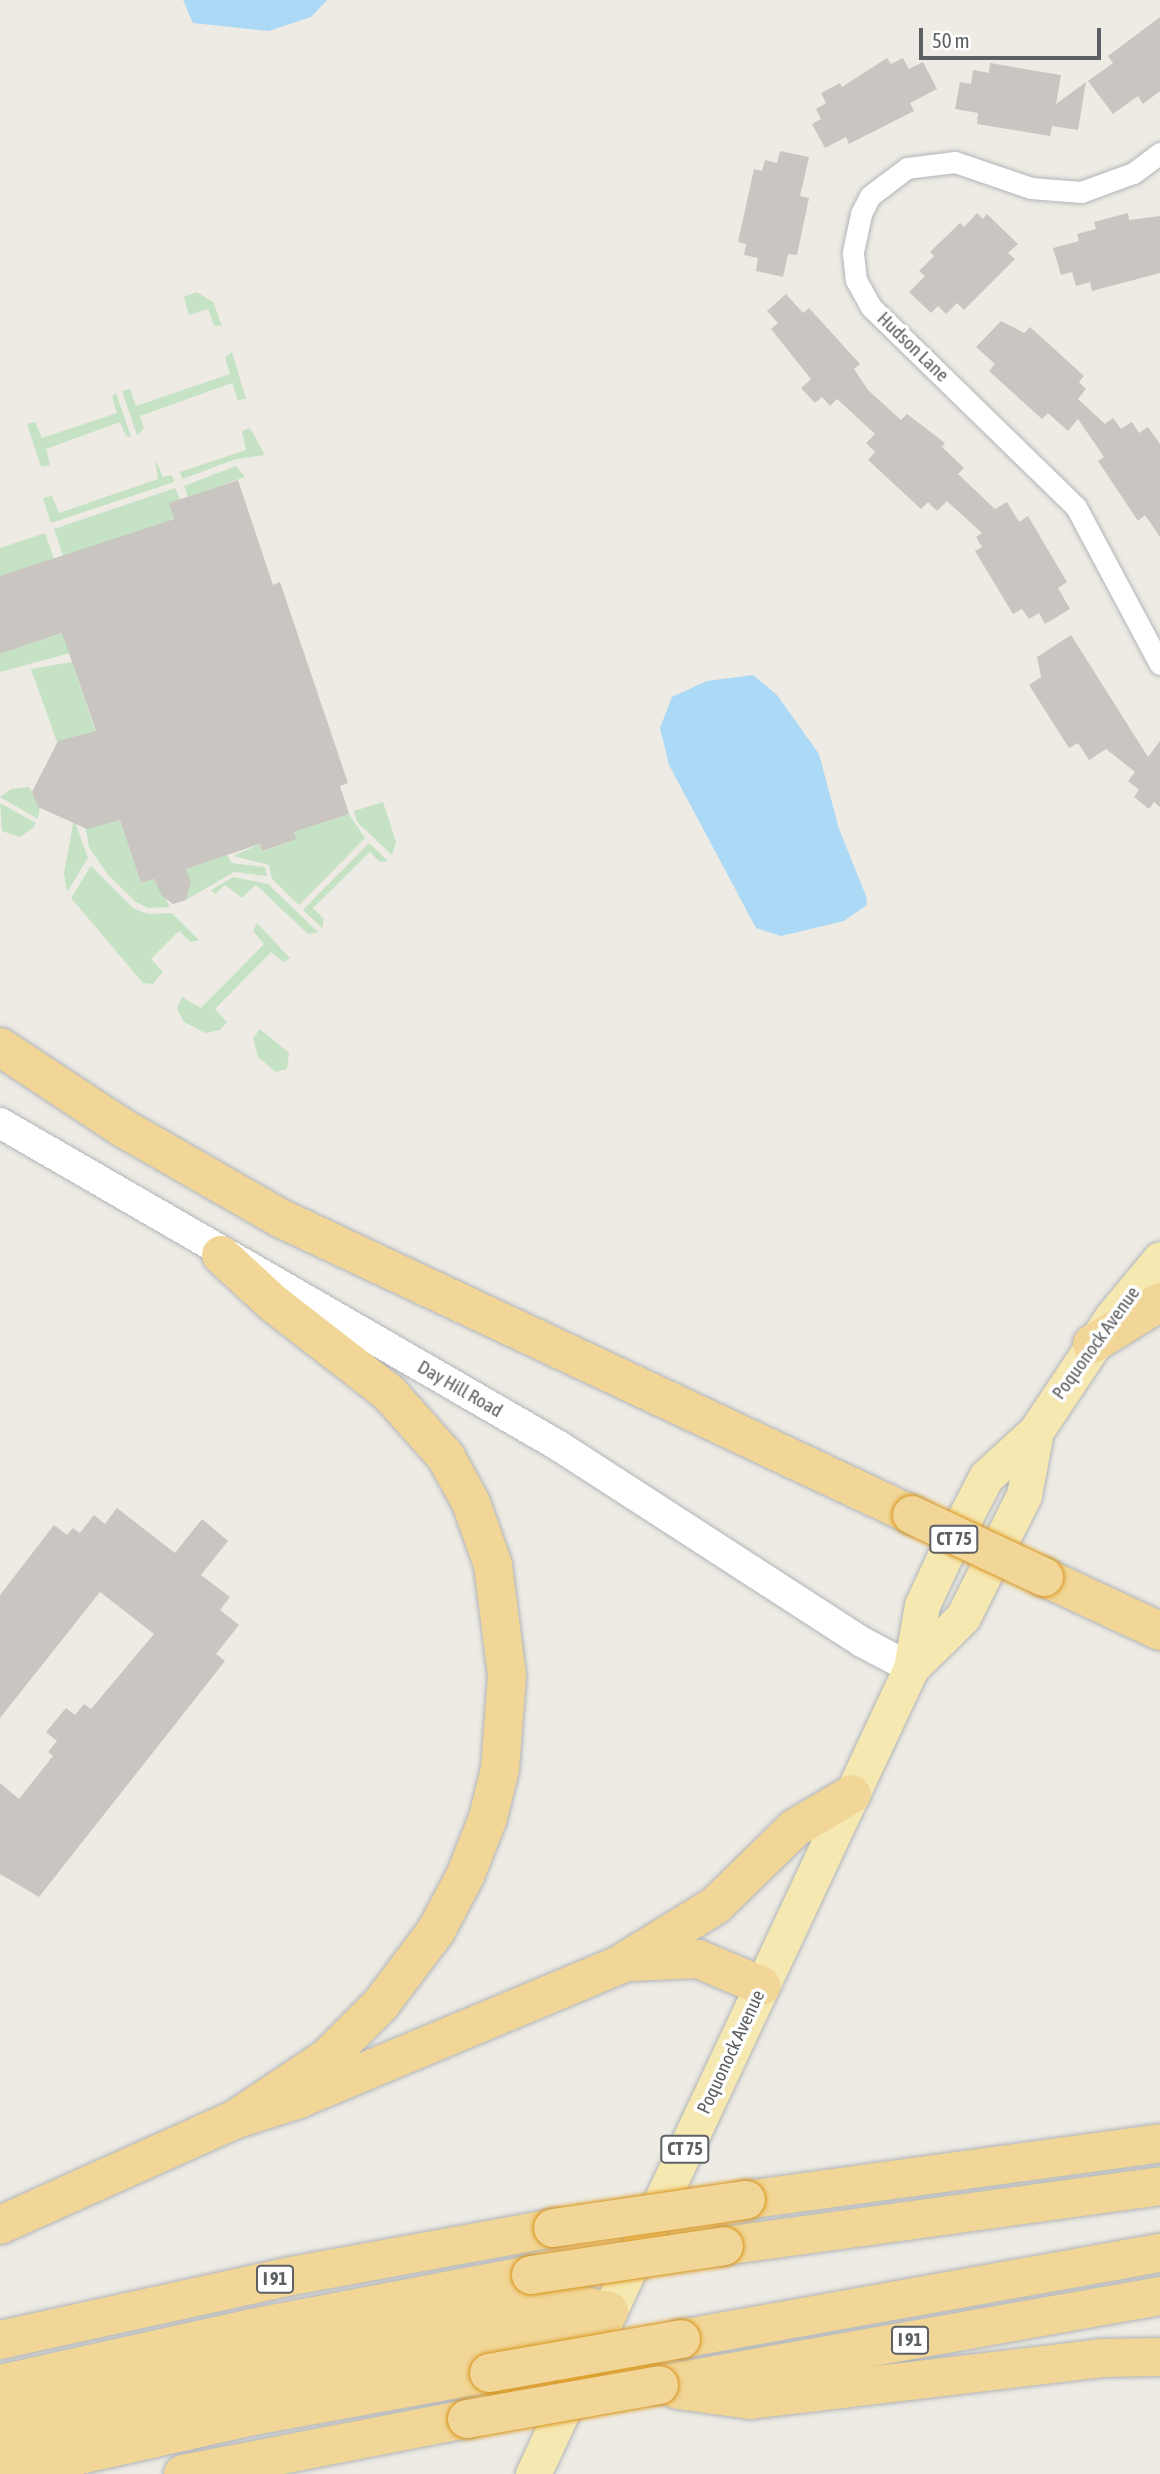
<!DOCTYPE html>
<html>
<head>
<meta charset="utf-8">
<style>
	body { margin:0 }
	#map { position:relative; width:1160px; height:2474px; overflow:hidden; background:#edebe4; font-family:"Asap Condensed",sans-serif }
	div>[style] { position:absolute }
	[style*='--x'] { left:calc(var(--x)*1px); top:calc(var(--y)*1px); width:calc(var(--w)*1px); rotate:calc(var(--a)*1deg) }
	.green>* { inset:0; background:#c5e2c4 }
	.water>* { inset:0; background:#acd9f5 }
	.building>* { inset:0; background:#c9c6c1 }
	.roads { filter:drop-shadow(0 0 2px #b2b5b8) drop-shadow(0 0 2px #b2b5b8) }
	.minor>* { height:21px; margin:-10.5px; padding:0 10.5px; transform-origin:10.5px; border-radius:10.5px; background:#fff }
	.secondary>* { height:30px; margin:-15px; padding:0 15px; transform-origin:15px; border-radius:15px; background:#fff }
	.primary>* { height:35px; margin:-17.5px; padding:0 17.5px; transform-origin:17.5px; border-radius:17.5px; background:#f6e8b1 }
	.motorway>* { height:38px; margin:-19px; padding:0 19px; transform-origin:19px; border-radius:19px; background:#f1d697 }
	.bridges { filter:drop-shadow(0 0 2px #d99419) drop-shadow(0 0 2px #d99419) }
	.motorway-bridge>* { height:38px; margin:-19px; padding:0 19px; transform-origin:19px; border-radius:19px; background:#f1d697 }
	span { translate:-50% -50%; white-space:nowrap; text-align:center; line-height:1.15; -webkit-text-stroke:7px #fff; paint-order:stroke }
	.shield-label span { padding:2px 5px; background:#fff; border:2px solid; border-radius:5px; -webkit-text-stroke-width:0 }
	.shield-label { font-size:18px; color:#5c6063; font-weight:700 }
	.street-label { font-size:19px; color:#5c6063 }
	.scale { position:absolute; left:919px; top:28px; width:182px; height:32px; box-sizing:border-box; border:4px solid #5c6063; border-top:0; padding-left:9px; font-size:21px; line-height:24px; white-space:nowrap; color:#5c6063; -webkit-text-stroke:5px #fff; paint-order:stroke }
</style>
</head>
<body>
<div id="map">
	<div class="green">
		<div style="clip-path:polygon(197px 292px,213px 302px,222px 326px,214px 325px,208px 309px,189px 315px,184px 297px)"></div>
		<div style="clip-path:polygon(232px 352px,246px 399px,238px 400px,232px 383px,140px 416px,144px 429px,137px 435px,122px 391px,130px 389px,136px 406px,230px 374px,225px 357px)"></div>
		<div style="clip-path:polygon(116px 393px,131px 437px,126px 436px,120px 422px,46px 449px,50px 465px,41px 467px,27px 424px,35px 422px,42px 438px,117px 413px,112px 397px)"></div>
		<div style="clip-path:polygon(250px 428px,265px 455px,236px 459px,182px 479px,180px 472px,246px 450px,242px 431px)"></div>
		<div style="clip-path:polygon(155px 459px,163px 477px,172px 475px,174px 482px,51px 523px,43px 498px,52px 496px,59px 513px,158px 479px)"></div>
		<div style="clip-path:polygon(236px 466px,245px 477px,188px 497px,184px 486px)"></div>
		<div style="clip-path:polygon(175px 488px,180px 500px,174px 519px,63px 556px,54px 529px)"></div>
		<div style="clip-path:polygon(45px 533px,54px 559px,0 576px,0 548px)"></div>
		<div style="clip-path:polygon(78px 628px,85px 649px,0 672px,0 654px)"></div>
		<div style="clip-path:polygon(72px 662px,97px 736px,83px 766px,57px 742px,31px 669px)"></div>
		<div style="clip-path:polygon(29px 787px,40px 804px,38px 819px,0 797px,11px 789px)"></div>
		<div style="clip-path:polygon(383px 802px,396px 842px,392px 855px,357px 822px,354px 811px)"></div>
		<div style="clip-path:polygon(0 803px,36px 823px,33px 828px,20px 837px,2px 831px)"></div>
		<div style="clip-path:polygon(349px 814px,365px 838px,299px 905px,272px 879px,269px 865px,233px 856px,260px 844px,263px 851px,297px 839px,294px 832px)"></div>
		<div style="clip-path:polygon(119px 816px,141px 883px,154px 879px,170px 907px,148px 908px,136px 902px,108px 875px,89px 847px,85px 825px)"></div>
		<div style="clip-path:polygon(74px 819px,88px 858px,67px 892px,64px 873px)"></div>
		<div style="clip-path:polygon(369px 843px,388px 861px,380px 862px,370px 852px,313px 908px,324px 919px,322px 928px,303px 910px)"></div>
		<div style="clip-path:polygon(227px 855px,232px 863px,265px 867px,267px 876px,234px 872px,186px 900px,186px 869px)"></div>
		<div style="clip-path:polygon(91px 866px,133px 908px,148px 914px,172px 913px,199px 940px,191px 942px,179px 931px,151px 959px,163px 972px,153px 984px,143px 983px,71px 898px)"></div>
		<div style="clip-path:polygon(233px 877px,268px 884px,318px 932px,308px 934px,256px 885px,242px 898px,225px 885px,215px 894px,211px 890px)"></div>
		<div style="clip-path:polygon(257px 923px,290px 958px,283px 962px,271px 952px,215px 1009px,227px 1022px,220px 1030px,205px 1033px,184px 1022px,177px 1009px,182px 997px,201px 1008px,264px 944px,253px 931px)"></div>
		<div style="clip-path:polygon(260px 1029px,289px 1053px,287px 1069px,276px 1072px,258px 1057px,253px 1038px)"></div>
	</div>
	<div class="water">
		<div style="clip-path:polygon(183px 0,327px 0,311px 17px,269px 31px,193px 23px)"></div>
		<div style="clip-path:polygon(753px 675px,777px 695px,819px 754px,839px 829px,866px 896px,867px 905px,844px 921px,781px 936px,756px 928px,669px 765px,660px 728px,672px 697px,707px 681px)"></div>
	</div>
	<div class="building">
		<div style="clip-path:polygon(1160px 17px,1160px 91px,1143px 104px,1138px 96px,1113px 114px,1088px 81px,1113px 63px,1108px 56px)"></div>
		<div style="clip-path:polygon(887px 58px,891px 64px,903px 58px,909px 69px,923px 62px,937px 89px,910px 103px,914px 111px,849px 144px,846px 137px,825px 148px,812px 124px,821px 119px,816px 109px,826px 103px,821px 93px,840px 83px,842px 87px)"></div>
		<div style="clip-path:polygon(990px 63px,1061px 75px,1056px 104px,1086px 82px,1078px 130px,1052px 126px,1050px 136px,977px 124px,978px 113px,955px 109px,960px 82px,971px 84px,973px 70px,989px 73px)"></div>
		<div style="clip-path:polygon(780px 151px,809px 157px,800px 196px,809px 198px,797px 255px,788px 254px,783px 277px,756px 271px,758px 258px,744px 255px,746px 244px,738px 242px,754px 169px,762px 171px,765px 160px,777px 163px)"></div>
		<div style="clip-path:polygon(977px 213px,983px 219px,987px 214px,1018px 244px,1008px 253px,1015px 259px,964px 310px,957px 303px,946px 314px,938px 306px,931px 313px,909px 292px,925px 276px,919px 271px,934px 256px,930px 252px,960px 223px,964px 227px)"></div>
		<div style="clip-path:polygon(1128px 213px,1129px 220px,1160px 216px,1160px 273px,1092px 291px,1090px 282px,1076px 286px,1072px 272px,1061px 275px,1053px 248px,1079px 241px,1077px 234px,1096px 229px,1094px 222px)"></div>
		<div style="clip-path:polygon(786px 294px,803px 313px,809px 308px,860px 364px,854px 369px,868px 390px,901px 420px,907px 414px,945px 443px,942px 447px,964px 468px,958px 474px,995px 509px,1007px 502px,1019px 522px,1028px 516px,1067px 582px,1058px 588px,1070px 609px,1045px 624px,1039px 613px,1029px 619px,1022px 609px,1013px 614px,975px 551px,982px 547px,976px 537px,982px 533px,947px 501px,937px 511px,928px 502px,921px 509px,868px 460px,875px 452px,866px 443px,875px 434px,837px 399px,830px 406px,822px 397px,815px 403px,801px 388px,811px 379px,771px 329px,778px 323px,767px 311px)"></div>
		<div style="clip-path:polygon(1001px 321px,1024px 333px,1030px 327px,1084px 376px,1079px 382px,1086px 389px,1078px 399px,1105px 424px,1113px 418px,1121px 429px,1132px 422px,1139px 433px,1148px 427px,1160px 444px,1160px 537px,1145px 515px,1138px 521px,1098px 461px,1104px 457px,1078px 419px,1068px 431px,1048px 413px,1042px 419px,989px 371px,995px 364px,976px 347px)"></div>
		<div style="clip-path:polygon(238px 480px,273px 585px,280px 582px,348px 783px,340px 786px,349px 814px,294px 832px,297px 839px,262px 851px,260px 844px,186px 869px,191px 882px,186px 900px,173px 904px,162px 896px,154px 879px,141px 883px,120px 820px,87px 829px,38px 807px,32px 792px,58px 741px,96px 731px,62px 633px,0 654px,0 576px,174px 519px,169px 503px)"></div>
		<div style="clip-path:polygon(1071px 635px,1148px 757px,1160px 741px,1160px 807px,1154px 802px,1149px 809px,1134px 797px,1139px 790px,1128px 781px,1135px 772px,1106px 749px,1089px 760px,1078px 743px,1069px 748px,1029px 685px,1041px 677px,1037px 657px)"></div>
		<div style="clip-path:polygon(117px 1508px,175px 1553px,202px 1519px,228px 1541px,201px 1575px,230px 1597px,220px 1610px,239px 1625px,216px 1654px,225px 1661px,39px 1897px,0 1874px,0 1783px,19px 1799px,53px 1756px,48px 1752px,57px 1741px,46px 1732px,66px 1708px,75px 1715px,84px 1704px,91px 1709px,154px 1634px,100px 1592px,0 1718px,0 1595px,54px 1525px,67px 1535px,73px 1528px,80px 1533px,94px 1515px,105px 1524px)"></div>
	</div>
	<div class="roads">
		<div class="minor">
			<div style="--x:1160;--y:153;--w:34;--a:143"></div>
			<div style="--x:1133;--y:173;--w:55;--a:159.9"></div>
			<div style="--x:1081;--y:192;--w:50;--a:-175.4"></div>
			<div style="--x:1031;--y:188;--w:80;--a:-161.1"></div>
			<div style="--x:955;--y:162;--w:48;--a:172.9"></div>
			<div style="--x:907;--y:168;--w:46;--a:142.9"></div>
			<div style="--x:870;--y:196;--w:20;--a:117"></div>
			<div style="--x:861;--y:214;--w:40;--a:102"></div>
			<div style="--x:853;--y:253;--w:27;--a:84"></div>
			<div style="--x:856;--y:280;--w:31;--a:61"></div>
			<div style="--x:871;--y:307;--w:286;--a:44.3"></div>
			<div style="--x:1076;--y:507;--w:178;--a:61.9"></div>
		</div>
		<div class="secondary">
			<div style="--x:0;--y:1123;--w:646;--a:30.02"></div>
			<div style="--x:559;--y:1446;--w:361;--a:32.9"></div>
			<div style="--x:862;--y:1642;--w:55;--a:28"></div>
		</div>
		<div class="primary">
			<div style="--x:911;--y:1668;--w:73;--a:-44.4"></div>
			<div style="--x:963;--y:1617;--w:136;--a:-63.4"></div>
			<div style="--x:1024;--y:1495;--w:65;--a:-79.4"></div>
			<div style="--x:533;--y:2474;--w:890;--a:-64.87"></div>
			<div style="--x:911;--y:1668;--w:64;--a:-80.1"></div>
			<div style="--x:922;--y:1605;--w:54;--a:-64.9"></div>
			<div style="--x:945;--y:1556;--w:89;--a:-62.6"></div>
			<div style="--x:986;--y:1477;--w:68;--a:-42.6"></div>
			<div style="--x:1036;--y:1431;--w:137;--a:-56.3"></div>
			<div style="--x:1112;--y:1317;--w:75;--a:-50.4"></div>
		</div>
		<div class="motorway">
			<div style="--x:0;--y:1047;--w:147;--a:33.4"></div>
			<div style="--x:123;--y:1128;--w:183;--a:29.8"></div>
			<div style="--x:282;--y:1219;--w:696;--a:25.17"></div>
			<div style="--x:221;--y:1255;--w:71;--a:42.7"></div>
			<div style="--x:273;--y:1303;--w:147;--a:37.8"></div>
			<div style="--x:389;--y:1393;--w:86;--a:48.3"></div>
			<div style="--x:446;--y:1457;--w:52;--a:61.5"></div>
			<div style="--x:471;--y:1503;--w:66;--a:70.5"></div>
			<div style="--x:493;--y:1565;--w:112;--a:82.8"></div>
			<div style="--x:507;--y:1676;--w:93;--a:94.3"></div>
			<div style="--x:500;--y:1769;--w:50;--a:103.8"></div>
			<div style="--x:488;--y:1818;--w:62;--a:111.6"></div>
			<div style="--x:465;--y:1876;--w:62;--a:117.8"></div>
			<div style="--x:436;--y:1931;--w:91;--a:127"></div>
			<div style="--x:381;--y:2004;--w:75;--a:135"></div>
			<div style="--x:328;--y:2057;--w:113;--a:146.2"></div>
			<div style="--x:1092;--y:1344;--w:80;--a:-31.7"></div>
			<div style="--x:1044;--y:1577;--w:128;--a:25"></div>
			<div style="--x:631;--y:1962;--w:67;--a:-2.6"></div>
			<div style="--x:698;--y:1959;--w:69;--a:22.9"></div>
			<div style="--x:746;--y:2200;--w:418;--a:-7.8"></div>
			<div style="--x:0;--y:2225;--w:256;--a:-24.2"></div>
			<div style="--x:234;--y:2120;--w:68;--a:-17.9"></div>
			<div style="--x:299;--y:2099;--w:347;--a:-22.7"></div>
			<div style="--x:619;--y:1965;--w:114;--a:-31.7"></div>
			<div style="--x:716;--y:1905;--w:110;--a:-44.3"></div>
			<div style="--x:795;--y:1828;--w:66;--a:-30.8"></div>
			<div style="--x:724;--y:2246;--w:440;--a:-7.8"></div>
			<div style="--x:681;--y:2339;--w:487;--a:-10.2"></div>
			<div style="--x:0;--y:2340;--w:293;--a:-12.4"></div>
			<div style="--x:286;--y:2277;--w:271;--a:-10.4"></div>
			<div style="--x:0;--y:2384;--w:258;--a:-12.5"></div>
			<div style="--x:252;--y:2328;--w:284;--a:-10.8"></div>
			<div style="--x:659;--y:2385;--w:509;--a:-10.07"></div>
			<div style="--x:678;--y:2390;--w:73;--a:7.9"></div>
			<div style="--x:750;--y:2400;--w:354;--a:-6.8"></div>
			<div style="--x:1101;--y:2358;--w:59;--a:-1"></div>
			<div style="--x:0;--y:2415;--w:227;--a:-12.7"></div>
			<div style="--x:221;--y:2365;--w:278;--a:-11"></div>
			<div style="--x:494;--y:2312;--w:69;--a:-8.4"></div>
			<div style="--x:562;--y:2302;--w:48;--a:10.8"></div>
			<div style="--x:0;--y:2445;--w:265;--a:-12.4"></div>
			<div style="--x:259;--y:2388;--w:311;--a:-10.2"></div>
			<div style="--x:565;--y:2333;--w:49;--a:-26.6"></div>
			<div style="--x:0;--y:2473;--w:259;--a:-12.7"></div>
			<div style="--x:253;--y:2416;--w:240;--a:-10.3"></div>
			<div style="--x:183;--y:2474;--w:289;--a:-11"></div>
		</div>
	</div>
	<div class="bridges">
		<div class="motorway-bridge">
			<div style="--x:912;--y:1515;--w:146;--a:25.2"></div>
			<div style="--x:553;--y:2228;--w:195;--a:-8.3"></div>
			<div style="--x:531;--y:2275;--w:195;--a:-8.5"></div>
			<div style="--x:489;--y:2373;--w:195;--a:-10"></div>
			<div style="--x:467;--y:2419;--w:195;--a:-10"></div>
		</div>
	</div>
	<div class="shield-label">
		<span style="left:954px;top:1539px">CT 75</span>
		<span style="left:685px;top:2149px">CT 75</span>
		<span style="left:275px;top:2279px">I 91</span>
		<span style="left:910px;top:2340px">I 91</span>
	</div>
	<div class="street-label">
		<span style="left:913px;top:347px;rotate:44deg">Hudson Lane</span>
		<span style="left:1096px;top:1343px;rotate:-54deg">Poquonock Avenue</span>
		<span style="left:460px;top:1389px;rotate:30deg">Day Hill Road</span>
		<span style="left:731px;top:2052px;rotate:-65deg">Poquonock Avenue</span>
	</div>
	<div class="scale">50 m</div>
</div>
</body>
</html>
